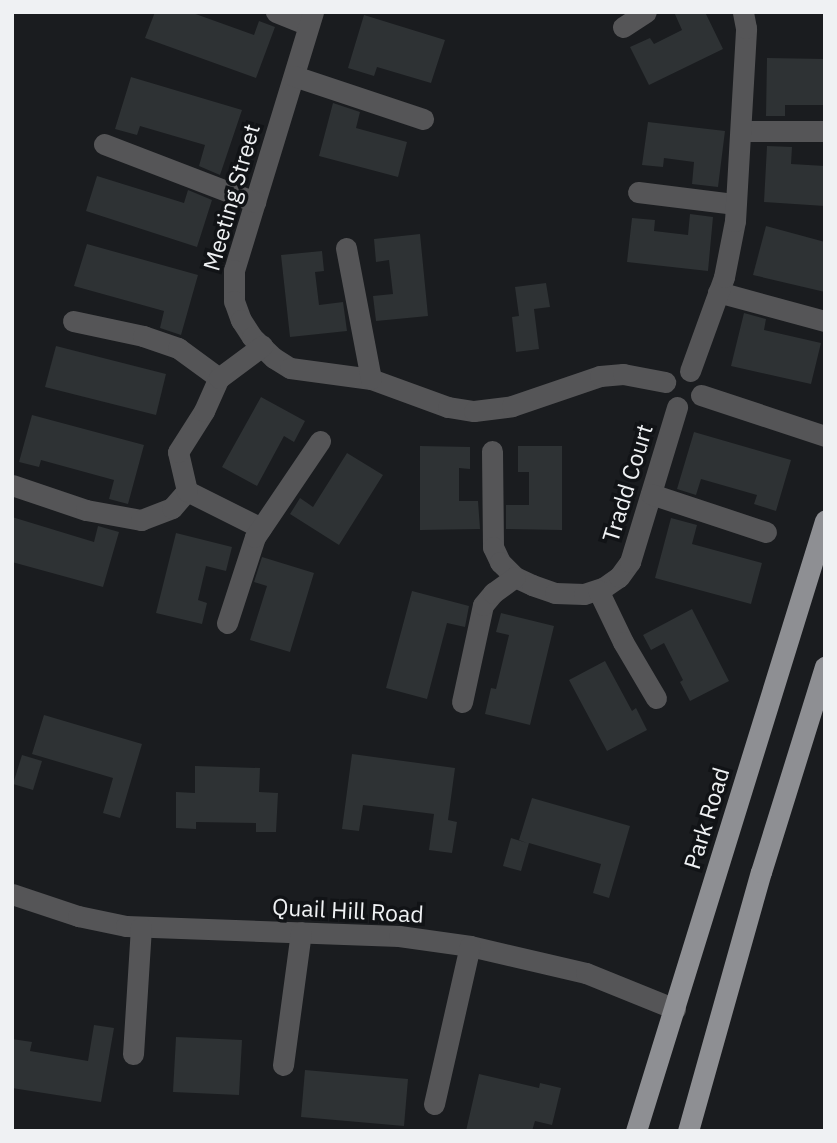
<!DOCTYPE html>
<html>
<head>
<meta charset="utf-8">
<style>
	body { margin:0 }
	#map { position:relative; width:837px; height:1143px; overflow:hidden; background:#1a1c1f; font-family:"IBM Plex Sans",sans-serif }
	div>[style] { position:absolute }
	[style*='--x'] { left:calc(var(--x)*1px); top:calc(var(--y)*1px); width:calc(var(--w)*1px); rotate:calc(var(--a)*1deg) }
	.building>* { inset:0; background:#2e3234 }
	.minor>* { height:21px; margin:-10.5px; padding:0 10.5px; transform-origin:10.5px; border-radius:10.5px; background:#555557 }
	.major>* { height:21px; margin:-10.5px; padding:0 10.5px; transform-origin:10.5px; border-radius:10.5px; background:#8e8f93 }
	span { translate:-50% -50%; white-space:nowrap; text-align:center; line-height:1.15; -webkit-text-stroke:7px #111316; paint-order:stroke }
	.street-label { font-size:23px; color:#eff1f3 }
	.frame { position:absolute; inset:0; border:14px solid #eff1f3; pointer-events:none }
</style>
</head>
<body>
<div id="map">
	<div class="building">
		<div style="clip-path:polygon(155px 12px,190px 12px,254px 35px,259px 21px,275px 27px,256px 78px,145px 38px)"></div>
		<div style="clip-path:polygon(674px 12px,705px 12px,723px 49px,649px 85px,630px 47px,650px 38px,654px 44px,682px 30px)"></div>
		<div style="clip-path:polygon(364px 15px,445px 40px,431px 83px,377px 67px,374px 76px,348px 68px)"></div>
		<div style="clip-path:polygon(767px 58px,825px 59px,825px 105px,785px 105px,785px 116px,766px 116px)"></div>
		<div style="clip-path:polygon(131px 77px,242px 110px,220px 175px,199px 166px,205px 145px,140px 126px,137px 135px,115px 129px)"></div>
		<div style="clip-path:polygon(333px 103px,360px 112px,356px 128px,407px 142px,398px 177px,319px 156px)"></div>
		<div style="clip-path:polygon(648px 122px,725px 131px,718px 187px,692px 184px,694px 162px,664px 158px,663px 167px,642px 165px)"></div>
		<div style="clip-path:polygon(767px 146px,792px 147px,791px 164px,825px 166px,825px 206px,764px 202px)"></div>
		<div style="clip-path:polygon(97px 176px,184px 203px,188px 190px,212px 200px,197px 247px,86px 211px)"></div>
		<div style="clip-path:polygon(690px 214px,713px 217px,708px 271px,627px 262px,632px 218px,655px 220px,654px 231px,688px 235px)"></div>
		<div style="clip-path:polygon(766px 226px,825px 242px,825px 292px,753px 275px)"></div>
		<div style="clip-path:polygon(420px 234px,428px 316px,376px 321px,373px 296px,393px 294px,389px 260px,376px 262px,374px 239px)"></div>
		<div style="clip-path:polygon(87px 244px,198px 275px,181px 335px,160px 328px,164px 311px,74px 286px)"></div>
		<div style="clip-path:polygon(322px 251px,324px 271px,315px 272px,319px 305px,343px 302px,347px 331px,290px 337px,281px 255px)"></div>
		<div style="clip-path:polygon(546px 283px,550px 307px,534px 309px,539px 349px,516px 352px,512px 317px,519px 316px,515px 287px)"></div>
		<div style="clip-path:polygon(744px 313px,766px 319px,764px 330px,821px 343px,811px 384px,731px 366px)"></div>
		<div style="clip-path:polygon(56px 346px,166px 374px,156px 415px,45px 387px)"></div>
		<div style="clip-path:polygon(261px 397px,305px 421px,294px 442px,284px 436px,257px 486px,222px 467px)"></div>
		<div style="clip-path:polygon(32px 415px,144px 445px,128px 504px,109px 499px,114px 480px,41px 460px,39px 467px,19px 462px)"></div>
		<div style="clip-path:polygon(694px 432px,791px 460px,776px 511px,754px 504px,757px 495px,701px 479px,696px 495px,677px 489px)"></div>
		<div style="clip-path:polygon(420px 446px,470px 447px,470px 469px,459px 468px,459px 501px,478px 501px,480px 529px,420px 530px)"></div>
		<div style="clip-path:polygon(518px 446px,562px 446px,562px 530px,506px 529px,506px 505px,529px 505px,529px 472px,518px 472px)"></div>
		<div style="clip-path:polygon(347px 453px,383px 475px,339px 545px,290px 514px,300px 498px,313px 507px)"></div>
		<div style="clip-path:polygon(12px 517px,94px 542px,98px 526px,119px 532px,103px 587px,12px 562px)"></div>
		<div style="clip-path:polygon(671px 518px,697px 525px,692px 544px,762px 563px,751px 604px,655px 578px)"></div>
		<div style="clip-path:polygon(176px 533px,232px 547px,226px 571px,206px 566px,198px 600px,207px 603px,202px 624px,156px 613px)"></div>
		<div style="clip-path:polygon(262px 557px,314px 573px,290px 652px,250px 640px,267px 586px,254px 582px)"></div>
		<div style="clip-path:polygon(412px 591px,469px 606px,465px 627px,447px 623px,427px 699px,386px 688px)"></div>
		<div style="clip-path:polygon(692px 609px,729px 681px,690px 701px,680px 682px,683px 680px,664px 643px,651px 650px,643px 635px)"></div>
		<div style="clip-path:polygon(501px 613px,554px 626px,530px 725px,485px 714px,491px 688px,496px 689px,509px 635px,496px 632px)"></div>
		<div style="clip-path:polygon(605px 661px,632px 711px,636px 708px,647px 730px,607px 751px,569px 680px)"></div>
		<div style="clip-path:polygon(44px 715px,142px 744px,120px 818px,103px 813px,113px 778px,32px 754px)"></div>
		<div style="clip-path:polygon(352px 754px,455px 768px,448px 820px,457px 822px,452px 853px,429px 850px,434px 814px,363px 805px,359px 831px,342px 829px)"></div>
		<div style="clip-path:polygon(22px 755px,42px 761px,33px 790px,13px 784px)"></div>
		<div style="clip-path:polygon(195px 766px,260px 768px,259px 792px,278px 793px,276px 832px,256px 832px,256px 823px,196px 822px,196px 829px,176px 828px,176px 792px,195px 793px)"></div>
		<div style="clip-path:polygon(532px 798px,630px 826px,609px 898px,593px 893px,601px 864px,529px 843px,521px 871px,503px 866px,511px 838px,527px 843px,519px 840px)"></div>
		<div style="clip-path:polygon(94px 1025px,114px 1028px,101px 1102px,12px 1088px,12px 1039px,32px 1042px,30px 1051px,88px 1061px)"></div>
		<div style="clip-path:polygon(176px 1037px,242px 1040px,239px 1095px,173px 1092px)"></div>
		<div style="clip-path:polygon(305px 1070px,408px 1079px,404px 1126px,301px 1117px)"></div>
		<div style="clip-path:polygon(479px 1074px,539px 1088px,540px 1083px,561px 1088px,552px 1125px,535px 1121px,532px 1131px,466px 1131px)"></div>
	</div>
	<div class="minor">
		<div style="--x:276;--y:12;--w:35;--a:22"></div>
		<div style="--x:313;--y:12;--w:270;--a:107"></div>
		<div style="--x:234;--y:270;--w:31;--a:90"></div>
		<div style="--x:234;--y:301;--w:20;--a:70"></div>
		<div style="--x:241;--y:320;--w:20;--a:57"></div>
		<div style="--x:252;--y:337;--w:30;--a:44"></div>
		<div style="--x:274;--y:358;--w:19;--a:32"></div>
		<div style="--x:290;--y:368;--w:82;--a:7.7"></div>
		<div style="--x:371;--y:379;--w:82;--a:20"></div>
		<div style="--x:448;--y:407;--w:26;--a:9"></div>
		<div style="--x:474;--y:411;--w:38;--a:-7"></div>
		<div style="--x:512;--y:406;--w:93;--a:-18.8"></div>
		<div style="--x:600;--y:376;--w:23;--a:-5"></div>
		<div style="--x:623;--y:374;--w:43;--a:10.8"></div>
		<div style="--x:623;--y:27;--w:27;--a:-33"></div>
		<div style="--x:294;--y:76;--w:136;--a:18.4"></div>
		<div style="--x:741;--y:131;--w:84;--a:0"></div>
		<div style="--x:104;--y:144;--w:162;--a:21"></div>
		<div style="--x:638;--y:192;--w:98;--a:7.1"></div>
		<div style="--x:346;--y:248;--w:133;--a:79.2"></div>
		<div style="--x:718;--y:292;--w:111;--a:15.2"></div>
		<div style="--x:73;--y:321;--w:72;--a:12.1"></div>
		<div style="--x:143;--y:336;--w:37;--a:19"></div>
		<div style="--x:178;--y:348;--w:51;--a:36.2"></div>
		<div style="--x:690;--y:371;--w:100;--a:-70.1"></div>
		<div style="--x:724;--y:277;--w:57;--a:-78.9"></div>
		<div style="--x:735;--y:221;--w:193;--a:-86.7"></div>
		<div style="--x:746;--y:28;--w:16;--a:-101"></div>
		<div style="--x:701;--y:395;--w:131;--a:18.3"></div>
		<div style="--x:492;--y:451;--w:96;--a:89.4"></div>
		<div style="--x:493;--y:547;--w:17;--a:65"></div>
		<div style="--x:500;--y:562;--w:21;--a:45"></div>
		<div style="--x:515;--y:577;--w:19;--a:25"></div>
		<div style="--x:532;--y:585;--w:24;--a:19"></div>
		<div style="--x:555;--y:593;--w:29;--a:2"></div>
		<div style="--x:584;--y:594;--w:20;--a:-18"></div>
		<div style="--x:603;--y:588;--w:19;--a:-35"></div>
		<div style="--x:619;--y:577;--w:19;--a:-54"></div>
		<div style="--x:630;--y:562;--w:162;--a:-73.1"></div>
		<div style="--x:12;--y:485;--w:78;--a:18.7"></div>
		<div style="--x:86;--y:510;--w:56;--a:10.3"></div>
		<div style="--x:141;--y:520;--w:33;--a:-21"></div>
		<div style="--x:172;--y:508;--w:23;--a:-49"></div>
		<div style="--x:651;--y:494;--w:121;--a:18.3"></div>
		<div style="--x:261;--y:528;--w:83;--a:-153.4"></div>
		<div style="--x:187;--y:491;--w:40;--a:-103"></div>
		<div style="--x:178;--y:452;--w:49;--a:-57.6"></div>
		<div style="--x:204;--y:411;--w:36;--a:-66"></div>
		<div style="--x:219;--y:378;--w:54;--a:-36.7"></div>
		<div style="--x:598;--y:590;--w:58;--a:64.3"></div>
		<div style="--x:623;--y:642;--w:65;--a:59.5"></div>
		<div style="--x:227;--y:623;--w:90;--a:-72"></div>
		<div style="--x:255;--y:537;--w:116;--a:-55.9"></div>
		<div style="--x:462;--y:702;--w:99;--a:-77.8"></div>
		<div style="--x:483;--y:605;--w:16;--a:-50"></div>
		<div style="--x:493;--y:593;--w:27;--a:-36"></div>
		<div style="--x:12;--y:894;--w:70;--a:18.4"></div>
		<div style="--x:78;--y:916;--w:49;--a:11.8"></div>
		<div style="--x:126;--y:926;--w:273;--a:2.1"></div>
		<div style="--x:399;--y:936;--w:72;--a:8"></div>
		<div style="--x:470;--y:946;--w:119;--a:13.1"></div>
		<div style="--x:586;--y:973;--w:96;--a:22"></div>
		<div style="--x:133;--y:1054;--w:127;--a:-86.4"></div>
		<div style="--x:283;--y:1065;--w:134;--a:-82.3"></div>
		<div style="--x:434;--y:1104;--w:162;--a:-77.2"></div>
	</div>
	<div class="major">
		<div style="--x:636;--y:1131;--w:639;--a:-72.79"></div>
		<div style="--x:688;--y:1131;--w:269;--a:-74.3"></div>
		<div style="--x:761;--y:872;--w:215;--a:-72.7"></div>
	</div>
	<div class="street-label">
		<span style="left:231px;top:197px;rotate:-74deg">Meeting Street</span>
		<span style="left:627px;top:483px;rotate:-73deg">Tradd Court</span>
		<span style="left:706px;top:818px;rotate:-73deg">Park Road</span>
		<span style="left:348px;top:910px;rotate:3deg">Quail Hill Road</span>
	</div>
	<div class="frame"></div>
</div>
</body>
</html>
